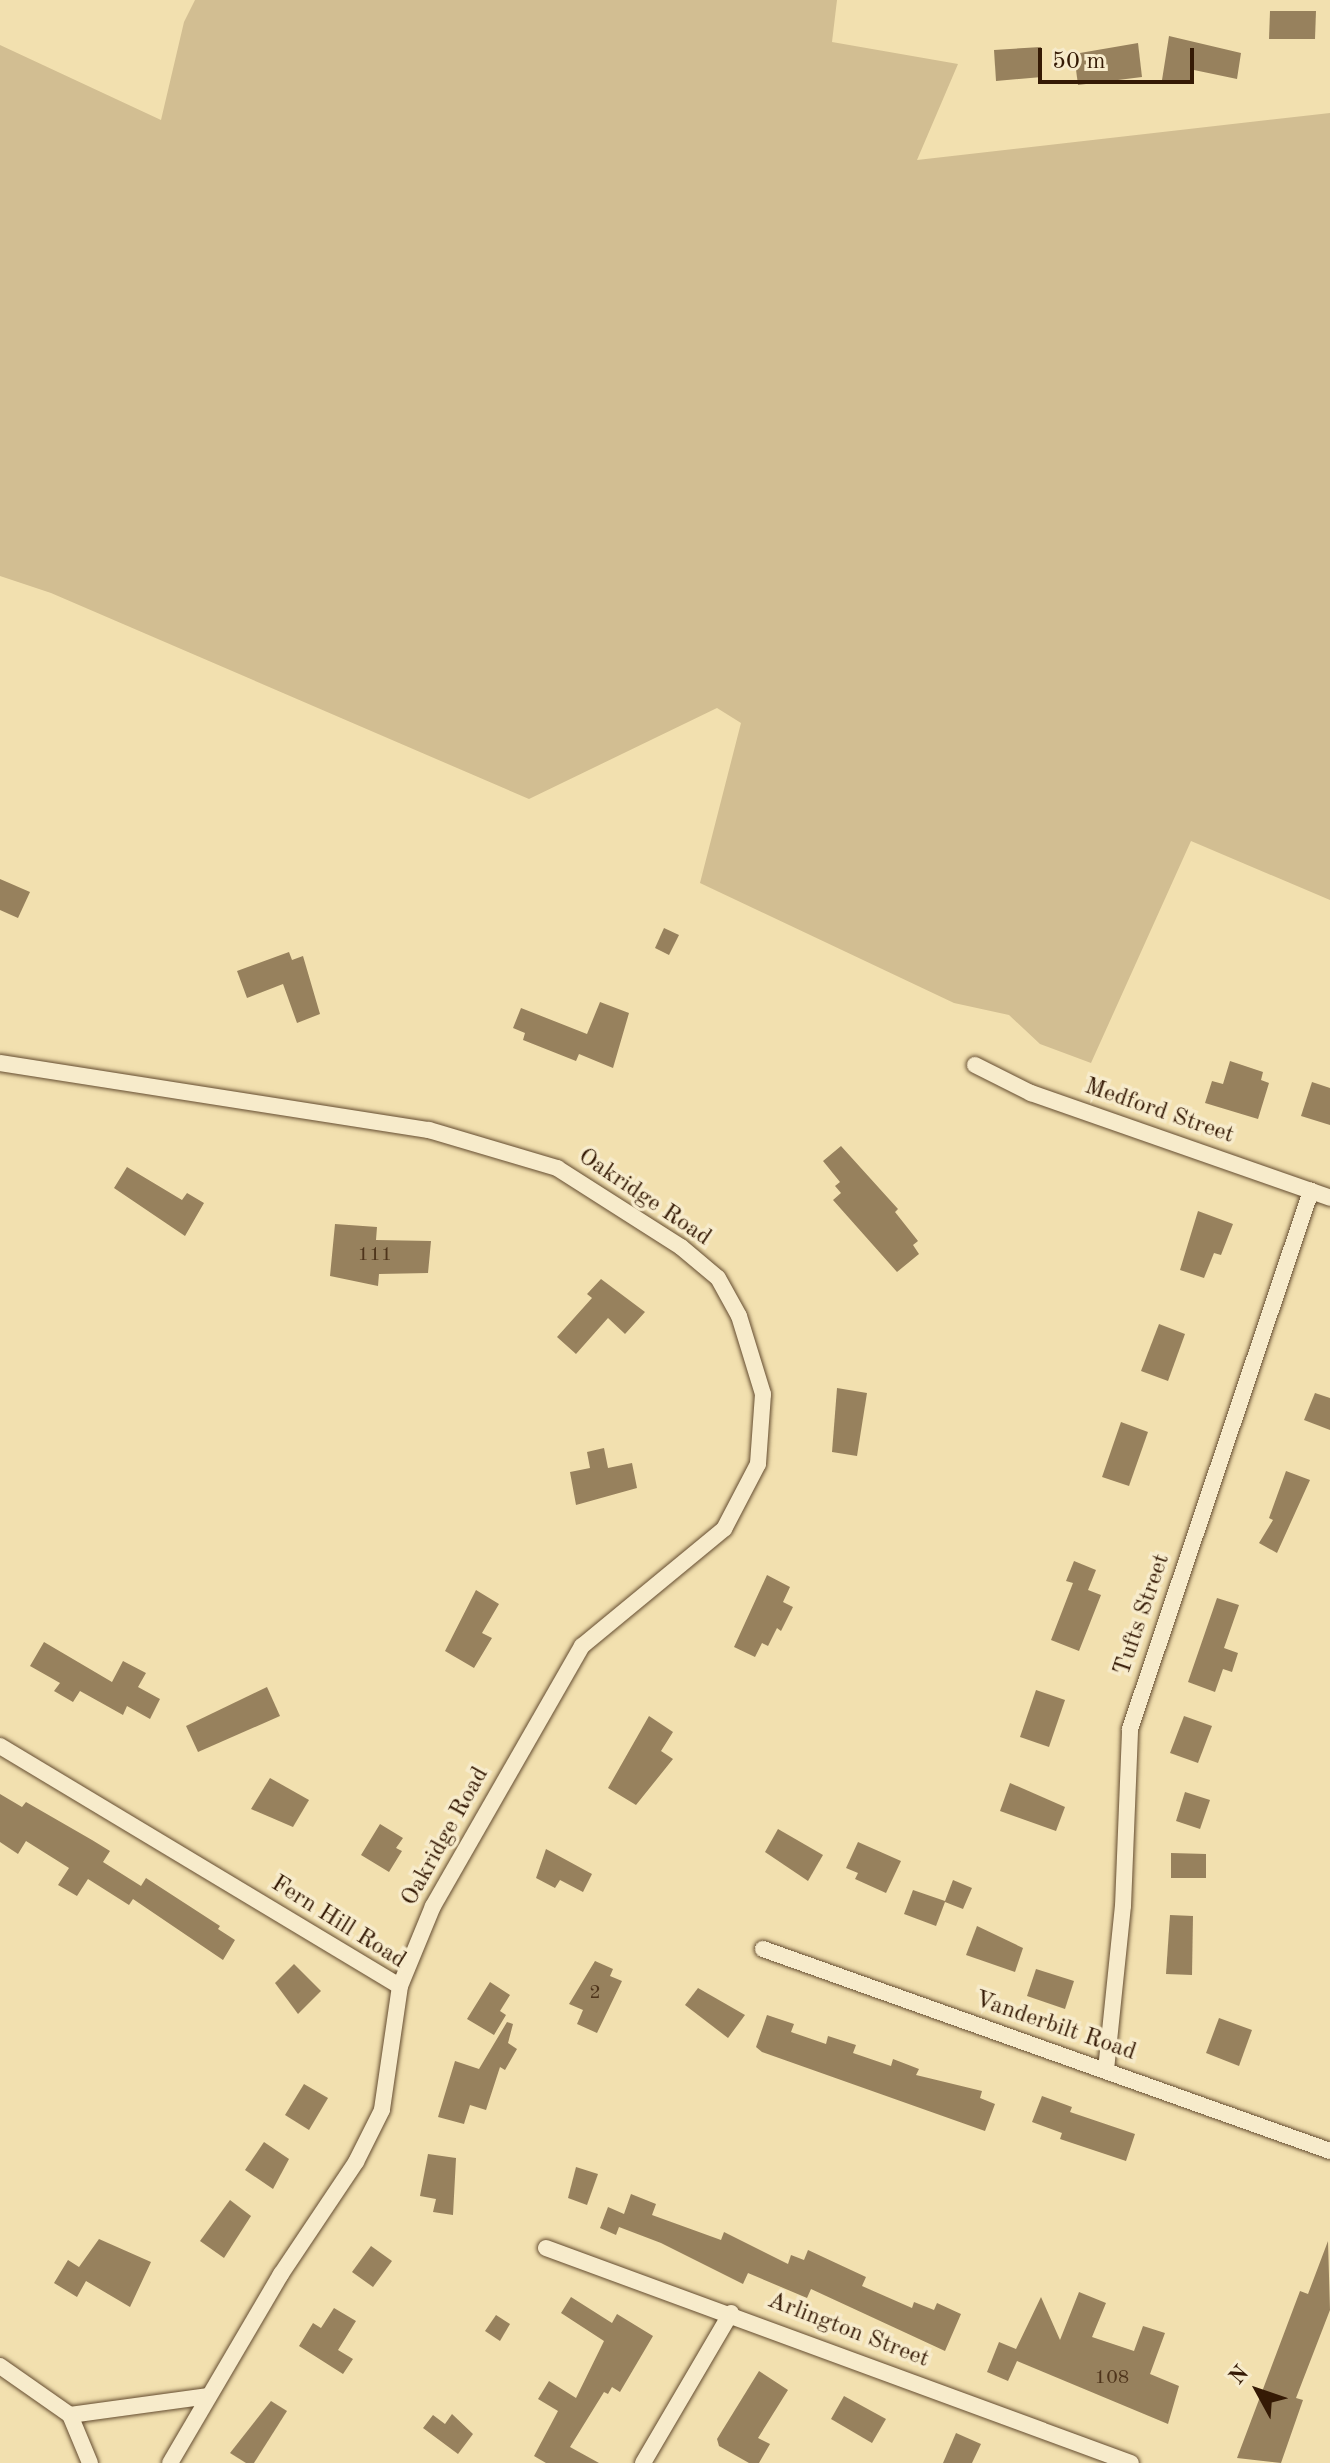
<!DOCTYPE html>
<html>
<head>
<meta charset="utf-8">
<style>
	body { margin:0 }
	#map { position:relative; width:1330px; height:2463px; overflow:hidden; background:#f2e0af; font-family:"Old Standard TT",serif }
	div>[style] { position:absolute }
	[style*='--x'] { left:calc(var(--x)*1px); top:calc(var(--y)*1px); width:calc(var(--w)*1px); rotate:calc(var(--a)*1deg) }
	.green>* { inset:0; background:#d2be92 }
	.building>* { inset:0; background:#97815d }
	.roads { filter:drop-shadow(0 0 2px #644c30) drop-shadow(0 0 2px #644c30) }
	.street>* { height:16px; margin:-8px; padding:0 8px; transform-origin:8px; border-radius:8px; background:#f7ebcb }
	span { translate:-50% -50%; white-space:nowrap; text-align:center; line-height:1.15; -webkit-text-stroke:7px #f7ebcb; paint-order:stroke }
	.number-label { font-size:20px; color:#4e341b }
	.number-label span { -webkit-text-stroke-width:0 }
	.street-label { font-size:24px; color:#351a05 }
	.north { position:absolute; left:1218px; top:2351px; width:80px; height:80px; -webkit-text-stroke:6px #f7ebcb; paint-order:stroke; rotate:310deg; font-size:22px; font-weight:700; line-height:32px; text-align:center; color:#351a05 }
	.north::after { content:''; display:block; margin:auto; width:28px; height:36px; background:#351a05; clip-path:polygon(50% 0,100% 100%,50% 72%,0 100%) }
	.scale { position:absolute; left:1038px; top:48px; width:156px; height:36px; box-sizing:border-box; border:4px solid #351a05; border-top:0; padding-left:10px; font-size:24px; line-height:28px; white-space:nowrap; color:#351a05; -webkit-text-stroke:6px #f7ebcb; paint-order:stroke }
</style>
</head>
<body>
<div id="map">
	<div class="green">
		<div style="clip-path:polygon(195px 0,837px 0,832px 42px,958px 64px,917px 160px,1330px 113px,1330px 900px,1191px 841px,1091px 1063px,1040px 1044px,1009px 1015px,954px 1003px,700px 883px,741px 723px,717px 708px,529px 799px,51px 593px,0 576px,0 45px,161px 120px,184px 22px)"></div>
	</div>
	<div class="building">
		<div style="clip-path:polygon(1270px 11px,1316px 11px,1315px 39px,1269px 39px)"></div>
		<div style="clip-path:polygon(1169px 36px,1241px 53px,1237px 79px,1194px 70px,1191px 84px,1162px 80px)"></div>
		<div style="clip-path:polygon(1138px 43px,1142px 77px,1078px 85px,1074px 54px)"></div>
		<div style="clip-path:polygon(1041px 47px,1042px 77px,996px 81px,994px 50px)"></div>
		<div style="clip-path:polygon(0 879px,30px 892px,18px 918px,0 910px)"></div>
		<div style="clip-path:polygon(664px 928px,679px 935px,669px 955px,655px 948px)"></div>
		<div style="clip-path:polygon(289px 952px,292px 960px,303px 956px,320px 1014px,297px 1023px,283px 984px,247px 998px,237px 971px)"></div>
		<div style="clip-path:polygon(600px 1002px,629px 1013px,613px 1068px,579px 1054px,576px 1061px,523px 1040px,525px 1033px,513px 1028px,521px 1008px,587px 1034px)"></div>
		<div style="clip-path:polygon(1230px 1061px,1263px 1072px,1261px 1080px,1269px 1083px,1258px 1119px,1205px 1103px,1212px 1081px,1223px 1084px)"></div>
		<div style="clip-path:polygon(1312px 1082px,1330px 1088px,1330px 1125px,1301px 1116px)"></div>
		<div style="clip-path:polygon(841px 1146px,898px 1209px,895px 1212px,918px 1241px,913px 1245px,919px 1254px,897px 1272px,833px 1200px,841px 1193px,835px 1186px,840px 1182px,823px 1161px)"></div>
		<div style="clip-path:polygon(127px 1167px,182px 1200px,187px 1193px,204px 1203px,185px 1236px,114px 1188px)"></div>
		<div style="clip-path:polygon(1198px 1211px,1233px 1224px,1221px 1255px,1214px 1253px,1204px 1278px,1180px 1270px)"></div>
		<div style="clip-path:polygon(335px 1224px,377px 1227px,376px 1240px,431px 1241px,428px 1273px,379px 1274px,378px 1286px,330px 1276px)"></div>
		<div style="clip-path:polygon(601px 1279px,645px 1312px,625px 1334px,608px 1318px,576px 1354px,557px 1337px,592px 1298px,587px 1294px)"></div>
		<div style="clip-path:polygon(1159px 1324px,1185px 1334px,1168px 1381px,1141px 1371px)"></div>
		<div style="clip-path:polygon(837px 1388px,867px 1393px,857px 1456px,832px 1452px)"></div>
		<div style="clip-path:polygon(1315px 1393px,1330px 1398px,1330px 1430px,1304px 1420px)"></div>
		<div style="clip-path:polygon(1121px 1422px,1148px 1432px,1129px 1486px,1102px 1477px)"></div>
		<div style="clip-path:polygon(604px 1448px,608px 1468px,632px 1463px,637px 1488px,576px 1505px,570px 1472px,590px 1468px,587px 1452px)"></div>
		<div style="clip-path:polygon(1286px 1471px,1310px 1480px,1277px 1553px,1259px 1543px,1273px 1520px,1269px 1518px)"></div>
		<div style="clip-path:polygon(1074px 1561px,1096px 1570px,1088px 1590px,1101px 1595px,1079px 1651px,1051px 1640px,1073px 1583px,1066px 1581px)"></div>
		<div style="clip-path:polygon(767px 1575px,790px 1587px,783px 1602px,793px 1607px,781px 1631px,777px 1628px,768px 1646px,762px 1643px,755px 1657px,734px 1647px)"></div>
		<div style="clip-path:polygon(476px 1590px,499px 1604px,482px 1633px,492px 1638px,474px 1668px,445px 1651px)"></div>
		<div style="clip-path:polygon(1217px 1598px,1239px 1605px,1224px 1648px,1238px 1653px,1232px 1672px,1223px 1669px,1215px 1692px,1188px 1682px)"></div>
		<div style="clip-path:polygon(44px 1642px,112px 1682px,123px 1661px,146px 1673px,138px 1687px,160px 1699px,150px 1719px,127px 1706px,123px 1715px,80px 1691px,73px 1702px,54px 1691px,60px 1683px,30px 1666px)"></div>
		<div style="clip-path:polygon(267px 1687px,280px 1716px,198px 1752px,186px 1726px)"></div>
		<div style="clip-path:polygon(1036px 1690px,1065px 1700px,1049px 1747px,1020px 1737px)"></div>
		<div style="clip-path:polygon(649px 1716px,673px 1732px,661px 1751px,673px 1759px,636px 1805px,608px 1788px)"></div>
		<div style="clip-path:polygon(1184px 1716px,1212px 1726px,1198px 1763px,1170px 1753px)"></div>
		<div style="clip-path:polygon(270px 1778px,309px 1800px,293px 1827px,251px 1809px)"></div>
		<div style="clip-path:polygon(1010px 1783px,1065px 1807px,1056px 1831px,1000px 1811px)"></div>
		<div style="clip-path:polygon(1185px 1792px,1210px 1800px,1200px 1829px,1176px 1821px)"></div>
		<div style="clip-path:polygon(0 1794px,22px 1807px,26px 1802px,92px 1840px,110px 1851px,103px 1862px,141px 1886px,146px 1878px,220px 1926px,218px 1929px,235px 1940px,223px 1960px,133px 1899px,129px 1905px,88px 1879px,77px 1896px,58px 1885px,69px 1868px,26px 1841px,18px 1854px,0 1842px)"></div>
		<div style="clip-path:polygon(380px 1824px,403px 1838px,396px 1848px,402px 1851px,389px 1872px,361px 1855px)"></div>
		<div style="clip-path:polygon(778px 1829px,823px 1855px,808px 1881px,765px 1852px)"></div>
		<div style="clip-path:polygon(858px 1842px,901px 1861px,886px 1893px,855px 1879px,858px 1873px,846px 1868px)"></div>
		<div style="clip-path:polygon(546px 1849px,592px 1874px,583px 1892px,560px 1880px,555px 1888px,536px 1878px)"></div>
		<div style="clip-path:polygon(1171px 1853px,1206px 1854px,1206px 1878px,1171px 1878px)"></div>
		<div style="clip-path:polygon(953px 1880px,972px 1888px,963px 1909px,945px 1902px,936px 1926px,904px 1914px,913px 1890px,945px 1901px)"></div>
		<div style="clip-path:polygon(1170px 1915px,1193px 1916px,1192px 1975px,1166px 1974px)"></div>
		<div style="clip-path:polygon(977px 1926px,1023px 1948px,1015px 1972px,966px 1955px)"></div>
		<div style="clip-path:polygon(595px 1961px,613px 1969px,610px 1976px,622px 1981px,597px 2033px,577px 2024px,583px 2010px,569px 2004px)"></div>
		<div style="clip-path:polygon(294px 1964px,321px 1991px,298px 2014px,275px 1983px)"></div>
		<div style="clip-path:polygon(1036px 1969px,1074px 1981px,1065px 2009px,1027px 1996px)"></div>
		<div style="clip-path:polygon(490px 1982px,510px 1995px,500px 2011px,506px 2015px,494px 2035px,467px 2019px)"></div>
		<div style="clip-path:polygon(698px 1988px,745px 2015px,728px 2038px,685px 2005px)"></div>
		<div style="clip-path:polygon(767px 2015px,794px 2024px,791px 2032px,826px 2044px,828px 2036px,856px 2045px,853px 2053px,891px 2066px,893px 2059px,919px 2069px,916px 2075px,982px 2091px,980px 2098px,995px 2104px,985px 2131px,762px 2052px,756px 2047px)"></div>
		<div style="clip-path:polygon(1219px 2018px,1252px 2030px,1239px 2066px,1206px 2053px)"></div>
		<div style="clip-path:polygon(507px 2022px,513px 2024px,508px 2043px,517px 2049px,505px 2070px,500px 2067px,486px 2110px,470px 2105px,464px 2124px,438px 2117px,455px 2061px,479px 2069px)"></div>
		<div style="clip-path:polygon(304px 2084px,328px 2098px,309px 2130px,285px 2115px)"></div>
		<div style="clip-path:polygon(1042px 2096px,1072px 2107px,1070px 2112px,1135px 2134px,1126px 2161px,1060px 2139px,1062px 2133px,1032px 2122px)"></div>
		<div style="clip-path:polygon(264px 2142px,289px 2159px,273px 2189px,245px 2170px)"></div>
		<div style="clip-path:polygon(428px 2154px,456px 2158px,453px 2215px,433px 2212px,436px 2199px,420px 2196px)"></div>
		<div style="clip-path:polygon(576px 2167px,598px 2174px,587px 2205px,568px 2198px)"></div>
		<div style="clip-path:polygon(631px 2194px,656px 2204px,652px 2215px,721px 2240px,724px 2232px,788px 2264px,791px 2255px,804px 2260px,808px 2250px,866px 2277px,862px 2286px,912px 2308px,914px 2302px,934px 2310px,937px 2303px,961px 2314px,945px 2351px,811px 2289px,807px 2298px,748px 2273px,743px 2284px,661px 2243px,619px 2227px,616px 2235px,600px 2228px,608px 2207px,624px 2214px)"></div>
		<div style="clip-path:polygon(230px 2200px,251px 2216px,224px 2258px,200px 2241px)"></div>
		<div style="clip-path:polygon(99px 2239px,151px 2262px,130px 2307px,86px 2281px,77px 2297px,54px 2283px,68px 2260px,79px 2267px)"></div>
		<div style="clip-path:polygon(1328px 2241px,1330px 2310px,1296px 2398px,1303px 2400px,1281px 2463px,1237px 2458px,1300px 2291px,1308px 2294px)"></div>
		<div style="clip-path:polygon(371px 2246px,392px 2261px,373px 2287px,352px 2272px)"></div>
		<div style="clip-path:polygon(1079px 2292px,1106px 2303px,1092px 2337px,1134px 2351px,1143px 2326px,1165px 2333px,1150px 2374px,1179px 2386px,1168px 2424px,1017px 2361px,1008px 2381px,987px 2372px,999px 2342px,1016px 2349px,1041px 2297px,1060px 2340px)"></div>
		<div style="clip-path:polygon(571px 2297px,612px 2323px,617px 2314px,653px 2336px,620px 2392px,612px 2387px,608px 2394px,604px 2392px,570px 2447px,599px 2463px,546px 2463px,534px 2456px,558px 2411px,538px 2399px,549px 2381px,576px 2398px,604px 2341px,561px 2313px)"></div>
		<div style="clip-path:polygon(334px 2308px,356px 2321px,338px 2350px,353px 2359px,343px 2374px,299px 2346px,313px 2323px,321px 2328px)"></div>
		<div style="clip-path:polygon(496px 2315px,510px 2324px,500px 2341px,485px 2331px)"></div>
		<div style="clip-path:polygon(759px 2371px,788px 2390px,758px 2438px,770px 2444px,759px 2463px,749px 2463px,719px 2446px,717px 2439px)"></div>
		<div style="clip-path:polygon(844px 2396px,886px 2419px,872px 2443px,831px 2419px)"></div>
		<div style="clip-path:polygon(271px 2401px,287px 2411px,254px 2463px,246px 2463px,230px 2453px)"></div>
		<div style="clip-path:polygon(452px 2414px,473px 2434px,458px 2454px,423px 2428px,433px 2415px,445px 2424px)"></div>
		<div style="clip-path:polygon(956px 2433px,981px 2444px,972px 2463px,943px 2463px)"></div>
	</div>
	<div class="roads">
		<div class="street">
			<div style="--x:0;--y:1063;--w:434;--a:8.9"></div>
			<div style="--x:429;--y:1130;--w:134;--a:16.5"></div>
			<div style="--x:557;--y:1168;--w:147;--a:32.5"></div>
			<div style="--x:681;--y:1247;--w:48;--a:40"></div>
			<div style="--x:718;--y:1278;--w:43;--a:61.1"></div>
			<div style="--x:739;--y:1316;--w:82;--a:72.9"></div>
			<div style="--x:763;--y:1394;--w:70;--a:94.1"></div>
			<div style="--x:758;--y:1464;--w:73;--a:117.6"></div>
			<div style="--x:724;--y:1529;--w:184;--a:140.5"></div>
			<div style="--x:582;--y:1646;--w:300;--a:119.8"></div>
			<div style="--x:433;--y:1906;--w:87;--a:112.4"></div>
			<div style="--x:400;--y:1986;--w:125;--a:98.3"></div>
			<div style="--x:382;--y:2110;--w:58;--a:116.6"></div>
			<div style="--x:356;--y:2162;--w:135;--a:123.8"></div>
			<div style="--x:281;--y:2274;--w:219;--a:120.4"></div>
			<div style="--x:975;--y:1065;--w:63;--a:26.6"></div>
			<div style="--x:1031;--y:1093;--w:317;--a:19.3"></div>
			<div style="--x:0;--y:1746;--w:466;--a:31"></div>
			<div style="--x:763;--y:1949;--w:602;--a:19.61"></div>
			<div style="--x:1106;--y:2070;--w:165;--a:-84.1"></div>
			<div style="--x:1123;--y:1906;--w:177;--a:-87.7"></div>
			<div style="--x:1130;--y:1729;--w:568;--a:-71.41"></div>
			<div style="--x:546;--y:2248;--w:623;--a:20.18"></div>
			<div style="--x:0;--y:2366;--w:85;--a:35"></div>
			<div style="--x:70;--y:2415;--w:140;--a:-7.8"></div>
			<div style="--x:70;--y:2415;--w:52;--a:67.4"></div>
			<div style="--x:643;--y:2463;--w:174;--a:-59.6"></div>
		</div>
	</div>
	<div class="number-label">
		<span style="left:375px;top:1255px">111</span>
		<span style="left:595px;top:1993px">2</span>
		<span style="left:1112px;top:2378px">108</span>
	</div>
	<div class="street-label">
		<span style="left:1159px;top:1112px;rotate:19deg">Medford Street</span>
		<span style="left:644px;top:1198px;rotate:34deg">Oakridge Road</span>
		<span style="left:1143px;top:1615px;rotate:-71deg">Tufts Street</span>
		<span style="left:446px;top:1837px;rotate:-61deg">Oakridge Road</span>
		<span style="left:338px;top:1923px;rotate:32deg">Fern Hill Road</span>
		<span style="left:1055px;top:2027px;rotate:19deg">Vanderbilt Road</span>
		<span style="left:848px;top:2331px;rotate:21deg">Arlington Street</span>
	</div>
	<div class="north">N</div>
	<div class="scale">50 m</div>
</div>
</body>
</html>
